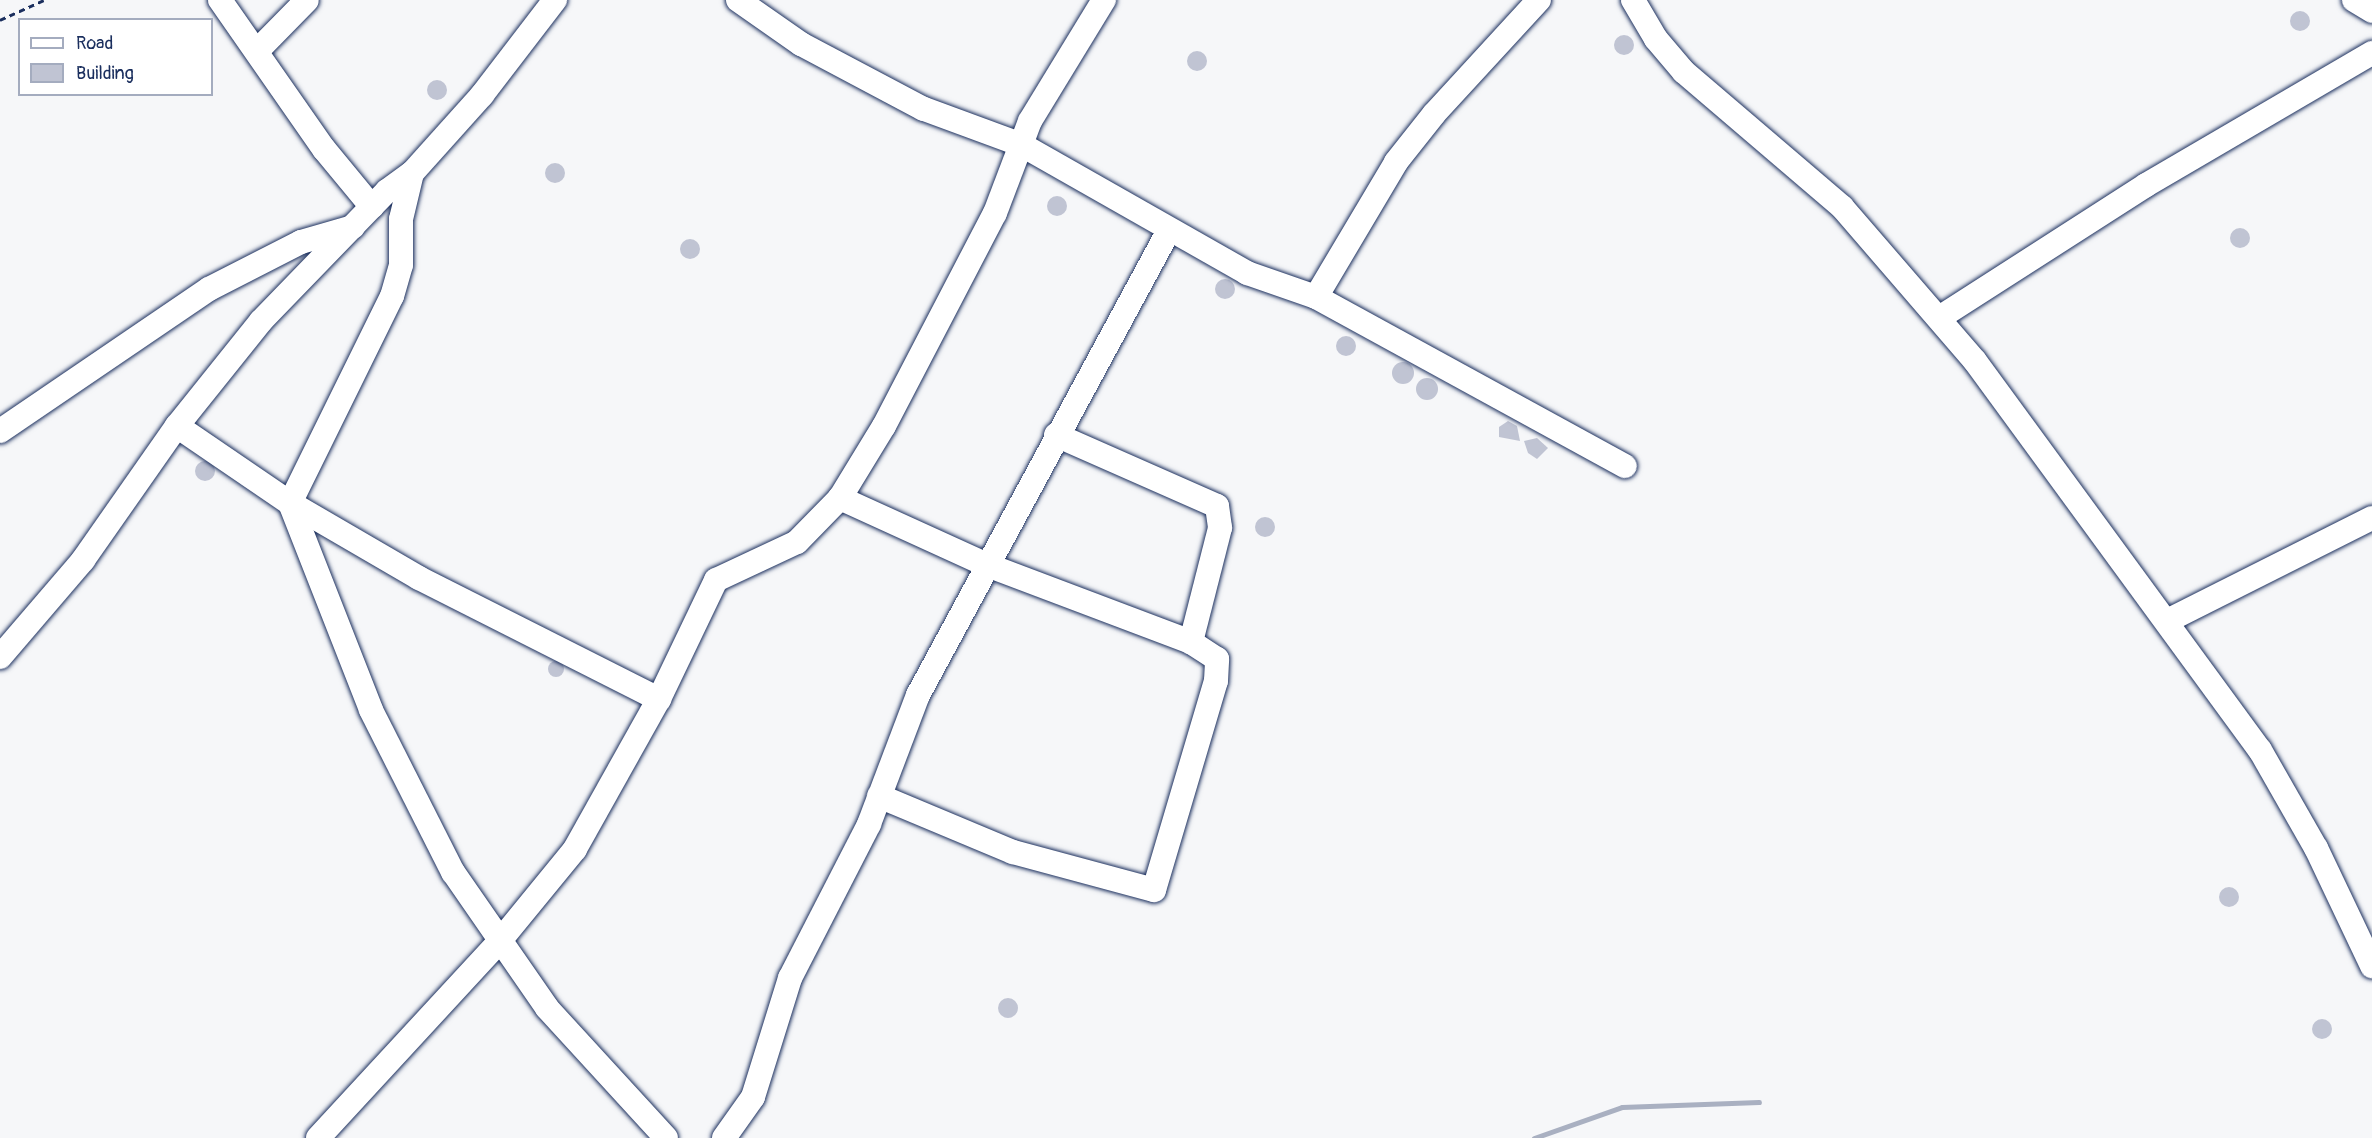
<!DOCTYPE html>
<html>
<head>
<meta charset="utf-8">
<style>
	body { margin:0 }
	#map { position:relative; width:2372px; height:1138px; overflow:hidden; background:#f6f7f9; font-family:Pangolin,sans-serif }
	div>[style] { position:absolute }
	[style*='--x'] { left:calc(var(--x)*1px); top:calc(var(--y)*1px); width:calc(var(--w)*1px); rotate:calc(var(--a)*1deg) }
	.stream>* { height:5px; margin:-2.5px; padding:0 2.5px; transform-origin:2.5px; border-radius:2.5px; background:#a9b0c1 }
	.building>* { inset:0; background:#c0c4d3 }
	.round { border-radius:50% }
	.path>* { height:3px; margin-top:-1.5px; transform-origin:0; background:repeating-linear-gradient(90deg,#1b2f5e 0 6px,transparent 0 10.5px) }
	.roads { filter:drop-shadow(0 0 2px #1b2f5e) drop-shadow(0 0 2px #1b2f5e) }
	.minor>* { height:24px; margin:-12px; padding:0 12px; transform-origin:12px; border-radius:12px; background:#fff }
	span { translate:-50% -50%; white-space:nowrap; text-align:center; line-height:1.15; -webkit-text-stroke:5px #fff; paint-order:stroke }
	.legend { position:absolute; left:18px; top:18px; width:195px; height:78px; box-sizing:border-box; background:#fff; border:2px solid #a4acbf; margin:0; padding:8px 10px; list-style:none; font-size:18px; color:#1b2f5e }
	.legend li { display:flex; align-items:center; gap:12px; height:30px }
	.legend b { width:30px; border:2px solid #a4acbf }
</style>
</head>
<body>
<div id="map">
	<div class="stream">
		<div style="--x:1534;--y:1138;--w:93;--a:-19.4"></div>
		<div style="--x:1622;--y:1107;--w:137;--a:-2.1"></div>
	</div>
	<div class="building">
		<div class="round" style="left:2290px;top:11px;width:20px;height:20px"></div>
		<div class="round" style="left:1614px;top:35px;width:20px;height:20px"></div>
		<div class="round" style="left:1187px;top:51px;width:20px;height:20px"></div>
		<div class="round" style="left:427px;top:80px;width:20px;height:20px"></div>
		<div class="round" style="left:545px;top:163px;width:20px;height:20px"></div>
		<div class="round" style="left:1047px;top:196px;width:20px;height:20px"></div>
		<div class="round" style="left:2230px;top:228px;width:20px;height:20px"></div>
		<div class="round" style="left:680px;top:239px;width:20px;height:20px"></div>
		<div class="round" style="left:1215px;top:279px;width:20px;height:20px"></div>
		<div class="round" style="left:1336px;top:336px;width:20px;height:20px"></div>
		<div class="round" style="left:1392px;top:362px;width:22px;height:22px"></div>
		<div class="round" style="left:1416px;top:378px;width:22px;height:22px"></div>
		<div style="clip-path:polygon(1508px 421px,1517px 426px,1520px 441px,1499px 437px,1499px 427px)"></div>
		<div style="clip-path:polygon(1537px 438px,1548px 448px,1537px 459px,1528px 453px,1524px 441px)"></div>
		<div class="round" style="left:195px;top:461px;width:20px;height:20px"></div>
		<div class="round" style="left:1255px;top:517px;width:20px;height:20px"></div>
		<div class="round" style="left:548px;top:661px;width:16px;height:16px"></div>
		<div class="round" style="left:2219px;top:887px;width:20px;height:20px"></div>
		<div class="round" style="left:998px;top:998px;width:20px;height:20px"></div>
		<div class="round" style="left:2312px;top:1019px;width:20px;height:20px"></div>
	</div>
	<div class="path">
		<div style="--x:0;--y:20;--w:48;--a:-24.4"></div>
	</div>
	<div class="roads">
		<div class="minor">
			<div style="--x:220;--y:0;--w:182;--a:55.1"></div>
			<div style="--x:324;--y:149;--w:75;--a:50.4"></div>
			<div style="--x:738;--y:0;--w:77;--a:34.9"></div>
			<div style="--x:801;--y:44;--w:139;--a:27.9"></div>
			<div style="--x:924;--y:109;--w:104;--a:20.2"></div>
			<div style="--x:1022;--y:145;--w:259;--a:29.6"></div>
			<div style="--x:1247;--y:273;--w:73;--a:19.2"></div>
			<div style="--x:1316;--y:297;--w:157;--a:-59.3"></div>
			<div style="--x:1396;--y:162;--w:61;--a:-51.6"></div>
			<div style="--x:1434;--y:114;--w:155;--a:-47.4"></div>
			<div style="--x:1633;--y:0;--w:45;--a:59.5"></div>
			<div style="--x:1656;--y:39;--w:43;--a:49.7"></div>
			<div style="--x:1684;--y:72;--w:208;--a:40.5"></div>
			<div style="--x:1842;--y:207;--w:203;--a:49.2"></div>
			<div style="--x:1975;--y:361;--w:482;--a:53.8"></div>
			<div style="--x:2260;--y:750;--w:113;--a:60.3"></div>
			<div style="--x:2316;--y:848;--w:131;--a:64.6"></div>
			<div style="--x:2354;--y:0;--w:21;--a:31"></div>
			<div style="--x:257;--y:51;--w:71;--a:-45.6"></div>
			<div style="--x:412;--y:173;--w:47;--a:103.4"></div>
			<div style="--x:401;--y:219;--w:46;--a:90"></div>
			<div style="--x:401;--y:265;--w:32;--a:106"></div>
			<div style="--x:392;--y:296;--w:231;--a:116.2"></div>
			<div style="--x:290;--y:503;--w:222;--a:68.6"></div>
			<div style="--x:371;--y:710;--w:182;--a:63.2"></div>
			<div style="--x:453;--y:872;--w:165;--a:55.3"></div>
			<div style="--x:547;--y:1008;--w:176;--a:47.5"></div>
			<div style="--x:1316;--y:297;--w:352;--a:28.7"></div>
			<div style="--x:1939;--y:318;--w:246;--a:-32.7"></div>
			<div style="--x:2146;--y:185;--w:262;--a:-30.3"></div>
			<div style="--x:177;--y:426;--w:137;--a:34.3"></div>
			<div style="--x:290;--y:503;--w:149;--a:30.2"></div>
			<div style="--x:419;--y:578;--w:269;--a:26.8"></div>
			<div style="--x:0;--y:431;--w:253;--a:-34.2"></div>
			<div style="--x:209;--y:289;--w:103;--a:-27.1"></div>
			<div style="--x:301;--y:242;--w:54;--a:-16.1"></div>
			<div style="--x:1056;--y:435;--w:176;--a:23.8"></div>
			<div style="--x:1217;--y:506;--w:22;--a:82"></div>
			<div style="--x:1220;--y:528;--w:118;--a:104.3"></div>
			<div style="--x:2169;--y:620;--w:227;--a:-26.7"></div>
			<div style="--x:0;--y:657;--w:128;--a:-49.4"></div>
			<div style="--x:83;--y:560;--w:164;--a:-55"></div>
			<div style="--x:177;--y:426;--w:134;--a:-51.3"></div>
			<div style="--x:261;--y:321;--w:181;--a:-45.9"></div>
			<div style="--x:387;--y:191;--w:31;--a:-36"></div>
			<div style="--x:412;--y:173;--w:105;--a:-48.1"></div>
			<div style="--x:482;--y:95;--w:120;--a:-52.5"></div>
			<div style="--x:879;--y:796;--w:145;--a:22.7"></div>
			<div style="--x:1013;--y:852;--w:146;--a:15.1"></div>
			<div style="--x:1154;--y:890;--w:218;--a:-73.5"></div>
			<div style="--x:1216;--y:681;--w:22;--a:-87"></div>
			<div style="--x:1217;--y:659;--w:31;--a:-147"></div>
			<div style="--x:1191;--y:642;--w:218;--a:-159.3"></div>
			<div style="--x:987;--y:565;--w:162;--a:-155.5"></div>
			<div style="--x:840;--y:498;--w:84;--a:-58.6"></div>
			<div style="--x:884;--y:426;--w:240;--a:-62.5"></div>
			<div style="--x:995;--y:213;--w:98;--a:-69.2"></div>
			<div style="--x:1030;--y:121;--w:142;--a:-58.6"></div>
			<div style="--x:318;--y:1138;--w:267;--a:-47.3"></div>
			<div style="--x:499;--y:942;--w:120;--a:-50.7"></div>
			<div style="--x:575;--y:849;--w:172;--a:-60.8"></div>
			<div style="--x:659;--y:699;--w:132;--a:-64.4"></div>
			<div style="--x:716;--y:580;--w:89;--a:-25.1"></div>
			<div style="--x:797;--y:542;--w:62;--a:-45.7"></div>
			<div style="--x:724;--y:1138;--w:50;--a:-54.7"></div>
			<div style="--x:753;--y:1097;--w:125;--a:-72.7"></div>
			<div style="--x:790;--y:978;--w:173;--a:-62.8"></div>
			<div style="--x:869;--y:824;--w:138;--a:-69.2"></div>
			<div style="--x:918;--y:695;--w:526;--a:-61.63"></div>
		</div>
	</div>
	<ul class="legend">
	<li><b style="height:8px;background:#fff"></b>Road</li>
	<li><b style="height:16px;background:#c0c4d3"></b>Building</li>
	</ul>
</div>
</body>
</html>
